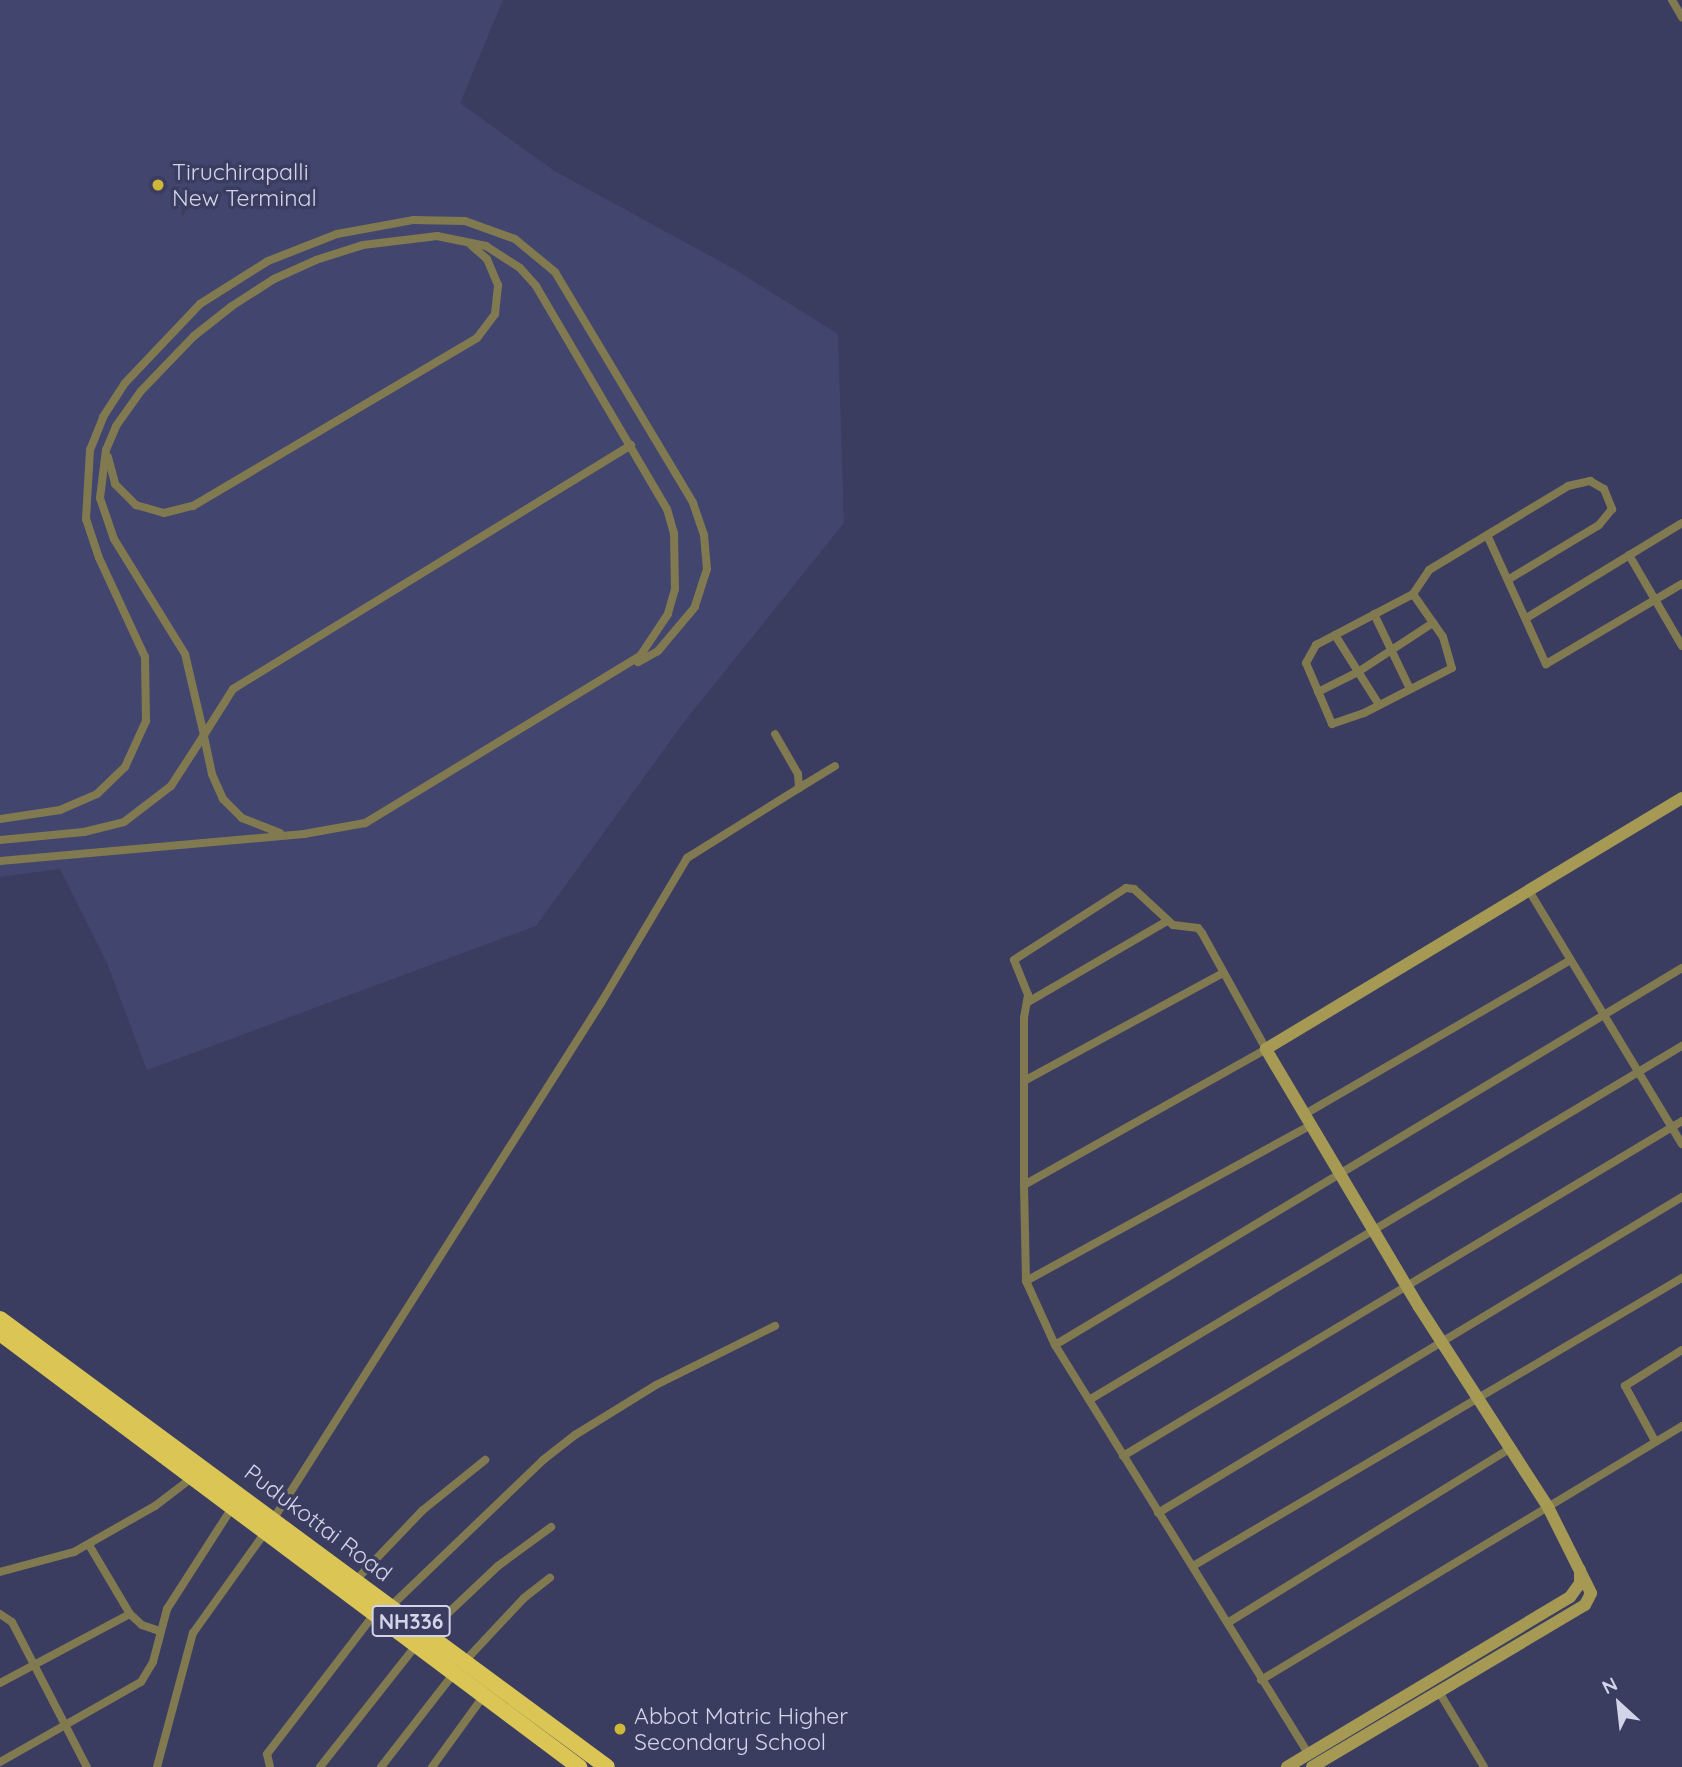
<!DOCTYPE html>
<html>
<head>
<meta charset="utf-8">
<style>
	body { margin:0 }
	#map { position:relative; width:1682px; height:1767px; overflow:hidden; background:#3a3d5f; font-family:Quicksand,sans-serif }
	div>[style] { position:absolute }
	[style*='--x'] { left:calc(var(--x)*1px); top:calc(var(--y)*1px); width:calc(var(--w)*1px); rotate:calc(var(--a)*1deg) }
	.built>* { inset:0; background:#42456e }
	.street>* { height:8px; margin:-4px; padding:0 4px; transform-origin:4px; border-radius:4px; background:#817a50 }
	.secondary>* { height:12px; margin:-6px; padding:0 6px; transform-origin:6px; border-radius:6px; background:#a59954 }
	.highway>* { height:16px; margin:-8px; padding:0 8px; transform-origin:8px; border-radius:8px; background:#dac555 }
	.dots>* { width:19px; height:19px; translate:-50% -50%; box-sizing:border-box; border:4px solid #3a3d5f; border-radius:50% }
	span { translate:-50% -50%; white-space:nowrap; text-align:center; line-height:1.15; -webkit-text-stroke:7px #3a3d5f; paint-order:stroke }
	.shield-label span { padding:2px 5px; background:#3a3d5f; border:2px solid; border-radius:5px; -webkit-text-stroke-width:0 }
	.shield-label { font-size:21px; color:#d2d5ea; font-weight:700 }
	.poi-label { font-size:23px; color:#d2d5ea }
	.left { translate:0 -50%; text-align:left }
	.street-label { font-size:23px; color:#d2d5ea }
	.north { position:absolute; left:1584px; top:1669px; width:70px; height:70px; -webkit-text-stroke:5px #3a3d5f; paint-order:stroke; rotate:333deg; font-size:19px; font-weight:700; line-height:28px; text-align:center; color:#d2d5ea }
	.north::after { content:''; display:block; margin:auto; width:24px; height:32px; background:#d2d5ea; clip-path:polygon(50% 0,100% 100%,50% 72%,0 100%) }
</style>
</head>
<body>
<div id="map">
	<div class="built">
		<div style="clip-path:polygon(0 0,503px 0,460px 103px,553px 170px,734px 269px,838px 334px,844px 523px,684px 722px,536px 926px,147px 1070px,107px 963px,60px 869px,0 877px)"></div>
	</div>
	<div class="street">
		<div style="--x:1672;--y:0;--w:20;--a:60"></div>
		<div style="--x:108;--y:457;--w:28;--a:75"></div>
		<div style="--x:115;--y:484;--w:30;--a:45"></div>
		<div style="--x:136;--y:505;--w:29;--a:16"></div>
		<div style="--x:164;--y:513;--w:30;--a:-14"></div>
		<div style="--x:193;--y:506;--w:330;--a:-30.6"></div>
		<div style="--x:477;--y:338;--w:30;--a:-53"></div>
		<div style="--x:495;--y:314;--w:29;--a:-84"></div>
		<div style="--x:498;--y:285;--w:28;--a:-113"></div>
		<div style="--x:487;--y:259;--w:21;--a:-139"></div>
		<div style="--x:1488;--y:537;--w:140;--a:65.5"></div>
		<div style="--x:1546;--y:664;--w:158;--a:-30.5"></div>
		<div style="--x:1629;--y:555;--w:105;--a:59.8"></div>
		<div style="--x:1413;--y:594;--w:52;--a:55.1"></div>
		<div style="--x:1443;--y:637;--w:32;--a:74"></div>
		<div style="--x:1452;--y:668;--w:99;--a:152.9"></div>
		<div style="--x:1364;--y:713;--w:34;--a:161"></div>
		<div style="--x:1332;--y:724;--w:66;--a:-113.1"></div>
		<div style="--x:1306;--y:663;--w:21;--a:-61"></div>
		<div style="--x:1316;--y:645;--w:110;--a:-27.7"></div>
		<div style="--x:1413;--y:594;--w:29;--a:-56"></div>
		<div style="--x:1429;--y:570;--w:162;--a:-31.1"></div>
		<div style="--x:1568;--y:486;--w:23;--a:-13"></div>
		<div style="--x:1590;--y:481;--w:16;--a:30"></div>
		<div style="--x:1604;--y:489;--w:22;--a:68"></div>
		<div style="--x:1612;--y:509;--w:21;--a:129"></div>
		<div style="--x:1599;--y:525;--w:105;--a:149"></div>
		<div style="--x:1374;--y:614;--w:83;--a:64.4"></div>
		<div style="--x:1528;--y:617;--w:180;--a:-31.4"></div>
		<div style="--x:1335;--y:635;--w:83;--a:57.8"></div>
		<div style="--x:1318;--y:692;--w:45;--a:-26.6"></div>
		<div style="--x:1358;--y:672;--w:90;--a:-33.2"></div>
		<div style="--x:799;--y:788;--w:42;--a:-31.4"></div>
		<div style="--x:0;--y:819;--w:61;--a:-8.5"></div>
		<div style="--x:60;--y:810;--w:40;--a:-23.4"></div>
		<div style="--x:97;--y:794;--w:39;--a:-44"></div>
		<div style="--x:125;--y:767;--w:51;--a:-65.5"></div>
		<div style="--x:146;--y:721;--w:64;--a:-90.9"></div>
		<div style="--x:145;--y:657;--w:109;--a:-114.9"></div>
		<div style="--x:99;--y:558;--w:41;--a:-108.4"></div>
		<div style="--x:86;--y:519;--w:69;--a:-86.7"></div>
		<div style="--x:90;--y:450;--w:35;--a:-68"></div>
		<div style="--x:103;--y:417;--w:40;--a:-57.1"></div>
		<div style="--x:125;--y:383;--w:109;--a:-46.5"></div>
		<div style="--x:200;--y:304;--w:80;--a:-32.3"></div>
		<div style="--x:268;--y:261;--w:74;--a:-21.4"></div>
		<div style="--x:337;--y:234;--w:77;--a:-10.4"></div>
		<div style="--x:413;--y:220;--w:52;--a:1.1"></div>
		<div style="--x:465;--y:221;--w:53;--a:19.8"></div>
		<div style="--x:515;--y:239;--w:52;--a:39.5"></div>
		<div style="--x:555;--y:272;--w:269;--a:59.1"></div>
		<div style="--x:693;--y:503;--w:34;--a:71"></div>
		<div style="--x:704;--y:535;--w:34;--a:85"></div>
		<div style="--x:707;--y:569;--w:40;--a:108"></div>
		<div style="--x:695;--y:607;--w:57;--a:130.1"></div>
		<div style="--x:658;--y:651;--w:23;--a:151"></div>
		<div style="--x:280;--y:833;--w:41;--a:-158.5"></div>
		<div style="--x:242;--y:818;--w:27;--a:-135"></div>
		<div style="--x:223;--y:799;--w:27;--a:-114"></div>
		<div style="--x:212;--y:774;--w:40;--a:-102"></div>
		<div style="--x:204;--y:735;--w:54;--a:-57.8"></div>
		<div style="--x:233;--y:689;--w:467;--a:-31.5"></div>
		<div style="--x:0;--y:840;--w:84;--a:-5.4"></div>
		<div style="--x:84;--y:832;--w:41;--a:-14"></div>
		<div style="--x:124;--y:822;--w:59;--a:-37.5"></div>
		<div style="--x:171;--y:786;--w:61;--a:-57.1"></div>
		<div style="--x:204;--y:735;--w:83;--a:-103.2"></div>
		<div style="--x:185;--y:654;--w:135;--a:-121.7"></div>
		<div style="--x:114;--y:539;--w:43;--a:-108.9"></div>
		<div style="--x:100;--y:498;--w:48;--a:-82.9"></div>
		<div style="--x:106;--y:450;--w:26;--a:-67"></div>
		<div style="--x:116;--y:426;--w:43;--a:-54.5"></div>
		<div style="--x:141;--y:391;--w:76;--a:-46.1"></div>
		<div style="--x:194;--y:336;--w:48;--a:-38.3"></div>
		<div style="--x:232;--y:306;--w:50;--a:-32.7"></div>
		<div style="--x:274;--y:279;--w:46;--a:-24.3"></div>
		<div style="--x:316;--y:260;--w:49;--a:-17.7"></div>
		<div style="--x:363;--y:245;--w:75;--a:-6.9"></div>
		<div style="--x:437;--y:236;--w:50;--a:11.5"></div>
		<div style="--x:486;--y:246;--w:40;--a:32.9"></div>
		<div style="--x:520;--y:268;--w:24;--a:48"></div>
		<div style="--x:536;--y:286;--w:259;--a:59.6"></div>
		<div style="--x:667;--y:509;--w:25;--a:74"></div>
		<div style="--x:674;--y:533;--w:56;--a:89"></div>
		<div style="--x:675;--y:589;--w:26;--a:106"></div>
		<div style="--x:668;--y:614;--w:50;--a:123.7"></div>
		<div style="--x:640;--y:656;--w:322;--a:148.7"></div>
		<div style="--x:365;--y:823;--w:62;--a:169.8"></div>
		<div style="--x:304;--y:834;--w:305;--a:174.9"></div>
		<div style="--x:1528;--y:889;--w:298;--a:58.9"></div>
		<div style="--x:1028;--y:1002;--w:161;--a:-30.2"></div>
		<div style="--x:1024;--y:1081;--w:226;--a:-28.5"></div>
		<div style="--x:1305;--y:1114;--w:307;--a:-30.1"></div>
		<div style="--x:1024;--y:1185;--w:278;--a:-29.3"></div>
		<div style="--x:1266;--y:1049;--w:132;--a:-118.9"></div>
		<div style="--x:1202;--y:933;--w:6;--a:-129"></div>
		<div style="--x:1198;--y:928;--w:25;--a:-173"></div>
		<div style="--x:1173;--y:925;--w:53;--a:-137.3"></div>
		<div style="--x:1134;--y:889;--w:8;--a:-173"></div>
		<div style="--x:1126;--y:888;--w:133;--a:147.3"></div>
		<div style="--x:1014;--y:960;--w:38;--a:68"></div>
		<div style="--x:1028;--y:995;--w:23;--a:100"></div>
		<div style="--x:1024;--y:1018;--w:167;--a:90"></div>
		<div style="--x:1024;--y:1185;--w:96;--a:88.8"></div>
		<div style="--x:1026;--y:1281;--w:70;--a:65.6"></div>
		<div style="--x:1055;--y:1345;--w:481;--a:58.2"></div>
		<div style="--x:1026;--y:1281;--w:325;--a:-28.7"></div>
		<div style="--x:1055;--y:1345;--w:732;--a:-31.02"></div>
		<div style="--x:1089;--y:1400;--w:691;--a:-30.84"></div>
		<div style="--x:1655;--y:1441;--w:63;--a:-118.6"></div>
		<div style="--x:1625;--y:1386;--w:67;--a:-32.3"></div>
		<div style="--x:1123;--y:1456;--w:652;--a:-30.93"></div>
		<div style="--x:1158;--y:1513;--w:612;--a:-31.09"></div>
		<div style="--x:274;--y:1518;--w:610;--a:-57.59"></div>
		<div style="--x:601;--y:1003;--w:169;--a:-59.3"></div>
		<div style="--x:687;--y:858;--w:132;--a:-32"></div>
		<div style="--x:799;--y:788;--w:14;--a:-94"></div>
		<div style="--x:798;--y:774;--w:46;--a:-119.9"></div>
		<div style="--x:89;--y:1545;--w:80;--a:59.3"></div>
		<div style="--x:130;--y:1614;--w:16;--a:43"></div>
		<div style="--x:142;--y:1625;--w:18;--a:19"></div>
		<div style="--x:1193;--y:1566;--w:568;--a:-30.5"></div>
		<div style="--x:0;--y:1572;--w:77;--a:-15.1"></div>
		<div style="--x:74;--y:1552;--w:93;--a:-29.6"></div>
		<div style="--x:155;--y:1506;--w:48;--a:-37.3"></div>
		<div style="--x:356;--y:1580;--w:97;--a:-46.3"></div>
		<div style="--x:423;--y:1510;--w:80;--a:-38.9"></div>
		<div style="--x:391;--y:1606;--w:211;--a:-43.8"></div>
		<div style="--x:543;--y:1460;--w:41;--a:-38"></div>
		<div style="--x:575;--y:1435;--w:95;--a:-31.7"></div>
		<div style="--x:656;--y:1385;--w:133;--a:-26.4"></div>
		<div style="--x:0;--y:1614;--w:14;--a:34"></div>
		<div style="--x:12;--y:1622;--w:163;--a:62.7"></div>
		<div style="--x:1229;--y:1622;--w:331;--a:-31.7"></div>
		<div style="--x:426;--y:1634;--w:99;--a:-43.4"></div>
		<div style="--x:498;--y:1566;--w:66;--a:-36.3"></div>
		<div style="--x:465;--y:1661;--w:86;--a:-46.9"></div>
		<div style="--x:524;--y:1598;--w:33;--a:-38"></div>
		<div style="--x:1261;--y:1680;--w:492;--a:-31.1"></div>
		<div style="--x:0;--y:1683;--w:147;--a:-28"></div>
		<div style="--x:1439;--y:1692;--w:87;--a:59"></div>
		<div style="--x:0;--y:1762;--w:162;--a:-29.6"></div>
		<div style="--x:141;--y:1682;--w:23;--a:-59"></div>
		<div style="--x:153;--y:1662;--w:55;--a:-75.2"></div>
		<div style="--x:167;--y:1609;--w:122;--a:-57.3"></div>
		<div style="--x:157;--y:1767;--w:139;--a:-75"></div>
		<div style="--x:193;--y:1633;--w:125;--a:-54.4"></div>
		<div style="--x:270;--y:1767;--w:13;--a:-103"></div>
		<div style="--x:267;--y:1754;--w:178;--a:-52.5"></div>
		<div style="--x:320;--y:1767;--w:158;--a:-51.7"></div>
		<div style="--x:381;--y:1767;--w:120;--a:-52.1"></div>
		<div style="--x:432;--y:1767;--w:90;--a:-54"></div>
	</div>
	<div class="secondary">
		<div style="--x:1287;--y:1767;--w:330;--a:-31"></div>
		<div style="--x:1570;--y:1597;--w:17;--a:-54"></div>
		<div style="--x:1580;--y:1583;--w:13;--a:-90"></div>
		<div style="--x:1312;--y:1767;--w:317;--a:-30.7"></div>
		<div style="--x:1585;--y:1605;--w:13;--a:-63"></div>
		<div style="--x:1591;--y:1593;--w:96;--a:-116.6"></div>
		<div style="--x:1548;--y:1507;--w:238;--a:-122.8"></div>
		<div style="--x:1419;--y:1307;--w:300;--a:-120.7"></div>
		<div style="--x:1266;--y:1049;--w:486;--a:-31.1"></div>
	</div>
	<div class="highway">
		<div style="--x:0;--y:1319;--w:754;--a:36.43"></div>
		<div style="--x:0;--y:1333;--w:724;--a:36.85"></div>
	</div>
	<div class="dots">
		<div style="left:158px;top:185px;background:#cfb837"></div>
		<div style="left:620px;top:1729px;background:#cfb837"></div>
	</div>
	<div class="shield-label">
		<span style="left:411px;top:1621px">NH336</span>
	</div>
	<div class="poi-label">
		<span class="left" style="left:172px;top:185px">Tiruchirapalli<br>New Terminal</span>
		<span class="left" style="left:634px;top:1729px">Abbot Matric Higher<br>Secondary School</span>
	</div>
	<div class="street-label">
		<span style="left:318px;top:1523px;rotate:37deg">Pudukottai Road</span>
	</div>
	<div class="north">N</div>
</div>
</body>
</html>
